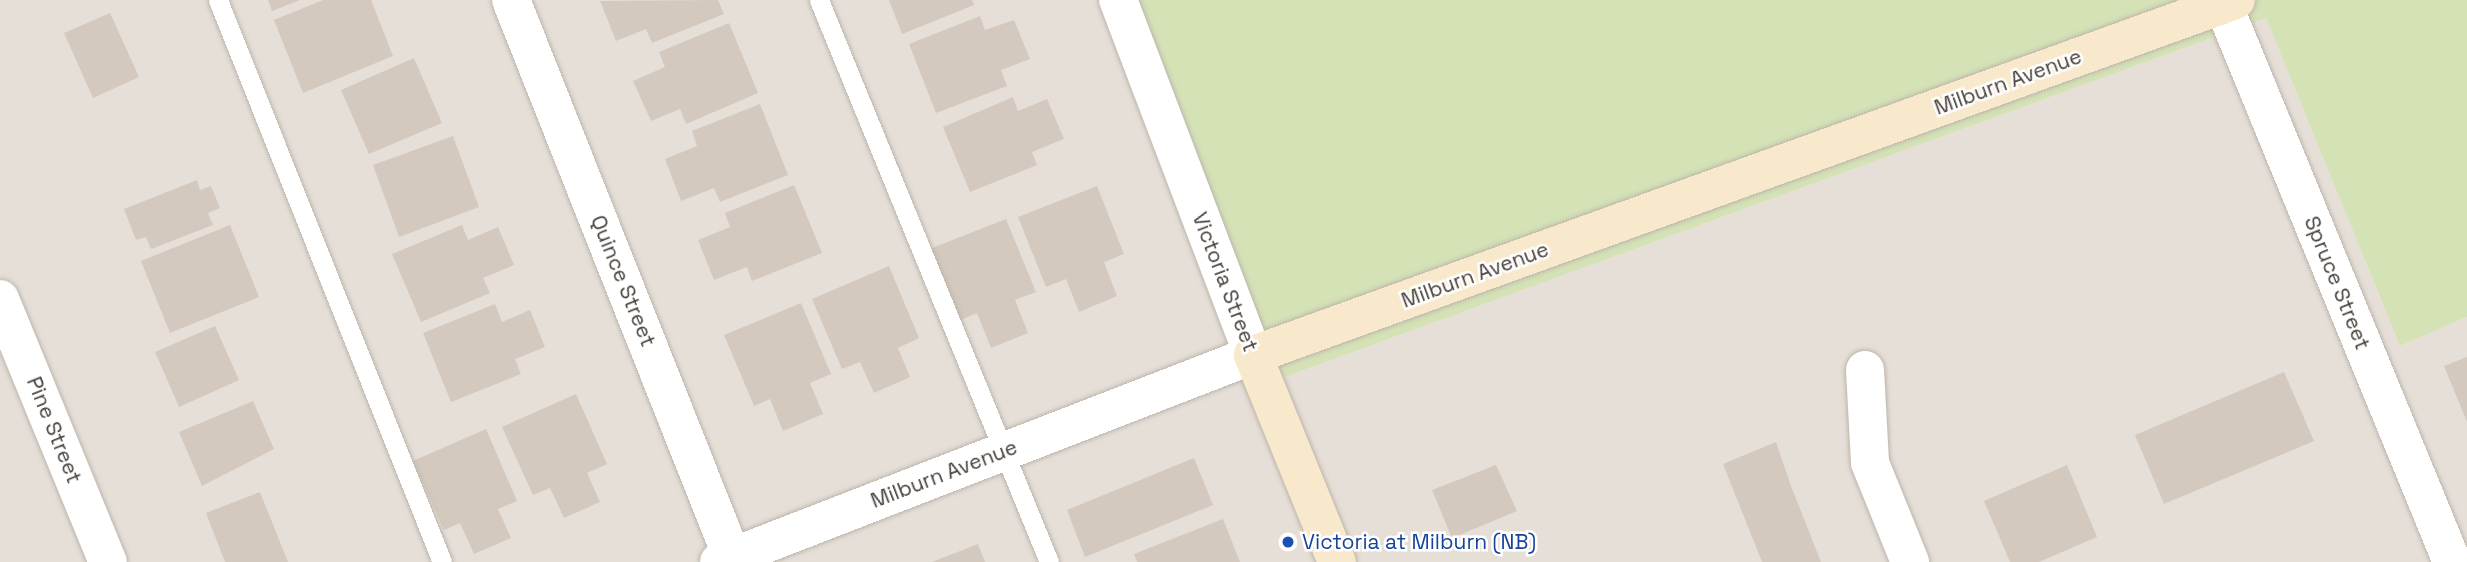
<!DOCTYPE html>
<html>
<head>
<meta charset="utf-8">
<style>
	body { margin:0 }
	#map { position:relative; width:2467px; height:562px; overflow:hidden; background:#f2eee9; font-family:"Space Grotesk",sans-serif }
	div>[style] { position:absolute }
	[style*='--x'] { left:calc(var(--x)*1px); top:calc(var(--y)*1px); width:calc(var(--w)*1px); rotate:calc(var(--a)*1deg) }
	.residential>* { inset:0; background:#e6dfd7 }
	.green>* { inset:0; background:#d4e2b6 }
	.building>* { inset:0; background:#d3c9bf }
	.roads { filter:drop-shadow(0 0 2px #bdb5ac) drop-shadow(0 0 2px #bdb5ac) }
	.lane>* { height:19px; margin:-9.5px; padding:0 9.5px; transform-origin:9.5px; border-radius:9.5px; background:#fff }
	.street>* { height:38px; margin:-19px; padding:0 19px; transform-origin:19px; border-radius:19px; background:#fff }
	.secondary>* { height:38px; margin:-19px; padding:0 19px; transform-origin:19px; border-radius:19px; background:#f9e9cc }
	.dots>* { width:19px; height:19px; translate:-50% -50%; box-sizing:border-box; border:4px solid #fff; border-radius:50% }
	span { translate:-50% -50%; white-space:nowrap; text-align:center; line-height:1.15; -webkit-text-stroke:5px #fff; paint-order:stroke }
	.street-label { font-size:21px; color:#453e38 }
	.transit-label { font-size:21px; color:#164399 }
	.left { translate:0 -50%; text-align:left }
</style>
</head>
<body>
<div id="map">
	<div class="residential">
		<div style="clip-path:polygon(0 0,1122px 0,1274px 381px,2266px 18px,2400px 346px,2467px 317px,2467px 562px,0 562px)"></div>
	</div>
	<div class="green">
		<div style="clip-path:polygon(1122px 0,2467px 0,2467px 317px,2400px 346px,2266px 18px,1274px 381px)"></div>
	</div>
	<div class="building">
		<div style="clip-path:polygon(268px 0,300px 0,272px 11px)"></div>
		<div style="clip-path:polygon(323px 0,371px 0,393px 56px,303px 93px,274px 20px)"></div>
		<div style="clip-path:polygon(718px 0,724px 14px,652px 43px,646px 29px,616px 41px,600px 1px)"></div>
		<div style="clip-path:polygon(889px 0,972px 0,974px 5px,902px 34px)"></div>
		<div style="clip-path:polygon(110px 13px,139px 77px,93px 98px,64px 33px)"></div>
		<div style="clip-path:polygon(980px 16px,985px 30px,1014px 20px,1030px 59px,1001px 70px,1007px 86px,936px 113px,909px 44px)"></div>
		<div style="clip-path:polygon(729px 23px,758px 93px,686px 124px,680px 109px,651px 121px,633px 81px,665px 67px,659px 52px)"></div>
		<div style="clip-path:polygon(414px 58px,442px 123px,369px 154px,341px 90px)"></div>
		<div style="clip-path:polygon(1013px 97px,1018px 111px,1047px 99px,1064px 139px,1032px 152px,1037px 165px,970px 192px,943px 127px)"></div>
		<div style="clip-path:polygon(760px 104px,788px 175px,720px 202px,714px 188px,681px 201px,665px 159px,697px 146px,692px 131px)"></div>
		<div style="clip-path:polygon(453px 136px,479px 207px,399px 237px,373px 165px)"></div>
		<div style="clip-path:polygon(197px 180px,200px 190px,211px 186px,220px 208px,208px 213px,213px 225px,151px 249px,146px 237px,136px 240px,124px 209px)"></div>
		<div style="clip-path:polygon(794px 185px,822px 253px,752px 281px,747px 267px,714px 280px,698px 240px,730px 227px,725px 213px)"></div>
		<div style="clip-path:polygon(1097px 186px,1124px 254px,1104px 262px,1117px 296px,1079px 312px,1066px 279px,1046px 287px,1018px 217px)"></div>
		<div style="clip-path:polygon(1006px 219px,1036px 292px,1015px 300px,1028px 333px,991px 348px,977px 313px,956px 322px,927px 250px)"></div>
		<div style="clip-path:polygon(230px 225px,259px 297px,170px 333px,141px 261px)"></div>
		<div style="clip-path:polygon(462px 225px,468px 240px,498px 227px,514px 265px,483px 278px,490px 293px,421px 322px,392px 254px)"></div>
		<div style="clip-path:polygon(889px 266px,919px 338px,898px 348px,910px 377px,874px 393px,860px 362px,842px 369px,812px 299px)"></div>
		<div style="clip-path:polygon(801px 303px,831px 374px,810px 383px,823px 414px,783px 431px,770px 399px,754px 406px,724px 335px)"></div>
		<div style="clip-path:polygon(495px 304px,502px 322px,530px 310px,545px 347px,515px 359px,521px 374px,451px 402px,423px 333px)"></div>
		<div style="clip-path:polygon(215px 326px,239px 380px,179px 407px,155px 352px)"></div>
		<div style="clip-path:polygon(2467px 357px,2467px 422px,2444px 366px)"></div>
		<div style="clip-path:polygon(2284px 372px,2314px 441px,2164px 504px,2135px 435px)"></div>
		<div style="clip-path:polygon(576px 394px,607px 464px,587px 473px,600px 502px,564px 518px,550px 488px,533px 495px,502px 427px)"></div>
		<div style="clip-path:polygon(253px 401px,274px 449px,202px 486px,179px 432px)"></div>
		<div style="clip-path:polygon(486px 429px,517px 501px,498px 509px,511px 538px,474px 554px,460px 523px,444px 530px,413px 461px)"></div>
		<div style="clip-path:polygon(1776px 442px,1791px 486px,1821px 562px,1762px 562px,1723px 464px)"></div>
		<div style="clip-path:polygon(1194px 458px,1213px 505px,1085px 557px,1067px 510px)"></div>
		<div style="clip-path:polygon(1496px 465px,1517px 511px,1452px 538px,1432px 490px)"></div>
		<div style="clip-path:polygon(2067px 465px,2097px 537px,2039px 562px,2010px 562px,1984px 501px)"></div>
		<div style="clip-path:polygon(260px 492px,288px 562px,225px 562px,206px 513px)"></div>
		<div style="clip-path:polygon(1223px 519px,1240px 562px,1137px 562px,1134px 554px)"></div>
		<div style="clip-path:polygon(978px 544px,985px 562px,932px 562px)"></div>
	</div>
	<div class="roads">
		<div class="lane">
			<div style="--x:218;--y:0;--w:605;--a:68.27"></div>
			<div style="--x:819;--y:0;--w:607;--a:67.74"></div>
		</div>
		<div class="street">
			<div style="--x:511;--y:0;--w:605;--a:68.36"></div>
			<div style="--x:2223;--y:4;--w:603;--a:67.69"></div>
			<div style="--x:0;--y:299;--w:284;--a:67.7"></div>
			<div style="--x:1865;--y:370;--w:93;--a:86.9"></div>
			<div style="--x:1870;--y:463;--w:107;--a:68"></div>
			<div style="--x:719;--y:562;--w:573;--a:-21.19"></div>
			<div style="--x:1253;--y:355;--w:380;--a:-110.8"></div>
		</div>
		<div class="secondary">
			<div style="--x:1337;--y:562;--w:223;--a:-112.1"></div>
			<div style="--x:1253;--y:355;--w:1045;--a:-19.86"></div>
		</div>
	</div>
	<div class="dots">
		<div style="left:1288px;top:542px;background:#1a4fb4"></div>
	</div>
	<div class="street-label">
		<span style="left:2008px;top:82px;rotate:-20deg">Milburn Avenue</span>
		<span style="left:1475px;top:275px;rotate:-20deg">Milburn Avenue</span>
		<span style="left:623px;top:281px;rotate:68deg">Quince Street</span>
		<span style="left:1225px;top:282px;rotate:69deg">Victoria Street</span>
		<span style="left:2337px;top:283px;rotate:68deg">Spruce Street</span>
		<span style="left:54px;top:430px;rotate:68deg">Pine Street</span>
		<span style="left:944px;top:474px;rotate:-21deg">Milburn Avenue</span>
	</div>
	<div class="transit-label">
		<span class="left" style="left:1302px;top:542px">Victoria at Milburn (NB)</span>
	</div>
</div>
</body>
</html>
